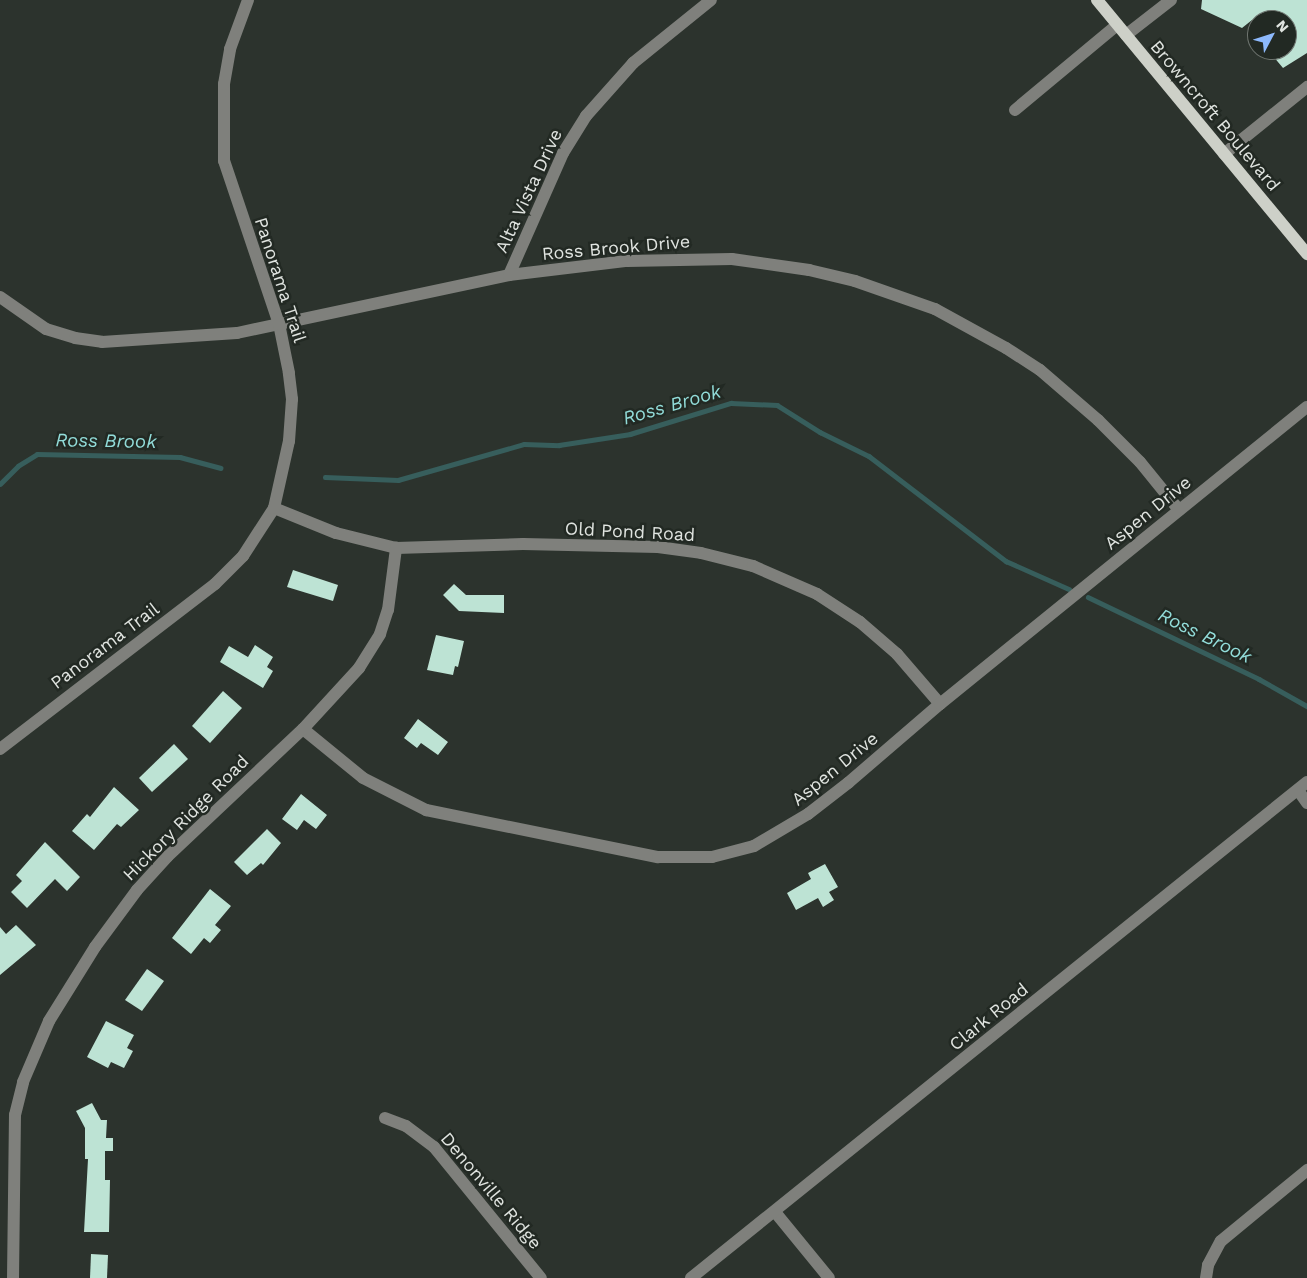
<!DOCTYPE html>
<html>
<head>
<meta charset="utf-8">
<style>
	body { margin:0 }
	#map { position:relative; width:1307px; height:1278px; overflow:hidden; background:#2c332d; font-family:"Work Sans",sans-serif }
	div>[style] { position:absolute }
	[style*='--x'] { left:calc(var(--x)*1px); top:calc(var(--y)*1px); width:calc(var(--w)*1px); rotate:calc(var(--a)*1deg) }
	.stream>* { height:4.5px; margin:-2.25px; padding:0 2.25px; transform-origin:2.25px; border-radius:2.25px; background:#375e5c }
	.building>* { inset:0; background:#bde3d4 }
	.minor>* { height:12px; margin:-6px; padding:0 6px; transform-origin:6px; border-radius:6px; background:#7f807c }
	.major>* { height:12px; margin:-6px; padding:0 6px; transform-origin:6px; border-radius:6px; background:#cdd0c8 }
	span { translate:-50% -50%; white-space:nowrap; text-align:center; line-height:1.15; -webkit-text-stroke:5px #222923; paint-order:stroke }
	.street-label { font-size:18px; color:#e0e4e0 }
	.water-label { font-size:19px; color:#92dcd9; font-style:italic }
	.north { position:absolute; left:1247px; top:10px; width:50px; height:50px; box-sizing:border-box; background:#222923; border:1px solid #6e746f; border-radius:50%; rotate:50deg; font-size:14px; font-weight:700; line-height:20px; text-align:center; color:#e0e4e0 }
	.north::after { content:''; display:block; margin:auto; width:18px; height:22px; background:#8db9fc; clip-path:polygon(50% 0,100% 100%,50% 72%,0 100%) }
</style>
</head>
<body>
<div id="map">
	<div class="stream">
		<div style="--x:325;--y:477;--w:73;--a:2.4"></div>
		<div style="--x:398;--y:480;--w:131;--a:-15.9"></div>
		<div style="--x:524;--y:444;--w:35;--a:2"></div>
		<div style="--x:559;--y:445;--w:72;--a:-8.8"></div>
		<div style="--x:630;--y:434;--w:106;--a:-17.1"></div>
		<div style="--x:731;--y:403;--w:46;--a:2.5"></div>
		<div style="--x:777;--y:405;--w:51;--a:32.1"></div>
		<div style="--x:820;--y:432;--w:55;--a:26.1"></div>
		<div style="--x:869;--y:456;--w:173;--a:37.5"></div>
		<div style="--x:1006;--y:561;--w:69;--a:24"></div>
		<div style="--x:0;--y:484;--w:25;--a:-45"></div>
		<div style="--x:18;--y:466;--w:22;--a:-32"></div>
		<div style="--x:37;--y:454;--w:143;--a:1.2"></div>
		<div style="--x:180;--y:457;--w:42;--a:15"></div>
		<div style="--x:1088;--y:597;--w:190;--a:25.6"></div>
		<div style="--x:1259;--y:679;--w:55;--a:29.4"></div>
	</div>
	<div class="building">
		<div style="clip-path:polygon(1202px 0,1307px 0,1307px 53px,1283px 68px,1268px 50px,1287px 50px,1287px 20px,1252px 20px,1242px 28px,1201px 9px)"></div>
		<div style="clip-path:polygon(293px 570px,338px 585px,333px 601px,287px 587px)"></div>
		<div style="clip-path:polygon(454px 584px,466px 595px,504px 595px,504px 613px,459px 611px,443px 595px)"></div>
		<div style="clip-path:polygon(436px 635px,464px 641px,458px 667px,455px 666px,453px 675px,427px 670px)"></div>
		<div style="clip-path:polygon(255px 645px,273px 657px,267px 667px,273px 671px,263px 688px,220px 662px,229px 646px,248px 657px)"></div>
		<div style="clip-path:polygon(223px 691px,242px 708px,210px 743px,192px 726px)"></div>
		<div style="clip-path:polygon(418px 719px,448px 742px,438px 755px,421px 743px,417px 748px,404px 738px)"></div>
		<div style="clip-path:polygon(174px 744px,188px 759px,152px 792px,139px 778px)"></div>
		<div style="clip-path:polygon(114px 787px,139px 810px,121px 827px,117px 824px,94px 850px,72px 831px,87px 814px,90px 817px)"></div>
		<div style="clip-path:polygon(301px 794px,327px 815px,316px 829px,304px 820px,297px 830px,282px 819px)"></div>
		<div style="clip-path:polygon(267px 829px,281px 843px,263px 865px,261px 863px,247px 875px,234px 862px)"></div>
		<div style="clip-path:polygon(45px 842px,80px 877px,67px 891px,55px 879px,27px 908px,11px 892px,22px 881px,16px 875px)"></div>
		<div style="clip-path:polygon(825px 864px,838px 887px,829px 892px,834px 900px,823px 907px,818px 898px,796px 910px,787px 893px,811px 879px,808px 873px)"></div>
		<div style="clip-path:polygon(210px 889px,231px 906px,215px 925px,221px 930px,210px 943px,204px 938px,191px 954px,172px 938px)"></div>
		<div style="clip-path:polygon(16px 925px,36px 945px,0 975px,0 927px,6px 934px)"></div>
		<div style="clip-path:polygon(147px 969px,164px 981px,142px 1011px,125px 1000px)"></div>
		<div style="clip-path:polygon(106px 1021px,134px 1035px,127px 1048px,133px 1051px,124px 1068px,111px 1062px,108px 1068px,87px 1057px)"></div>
		<div style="clip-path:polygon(92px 1103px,101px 1120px,107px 1120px,106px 1138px,113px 1138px,113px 1151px,105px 1151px,105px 1180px,110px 1180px,109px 1232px,84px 1232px,88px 1159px,85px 1159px,85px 1128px,76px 1111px)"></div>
		<div style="clip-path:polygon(91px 1254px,108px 1255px,107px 1278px,90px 1278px)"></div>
	</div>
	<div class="minor">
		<div style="--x:1126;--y:35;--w:57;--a:-37.9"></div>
		<div style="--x:1015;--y:110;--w:133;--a:-39.8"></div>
		<div style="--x:1224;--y:154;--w:107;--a:-38.9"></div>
		<div style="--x:509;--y:275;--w:133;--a:-66.1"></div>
		<div style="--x:563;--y:153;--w:44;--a:-58.1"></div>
		<div style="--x:586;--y:116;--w:71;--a:-48.4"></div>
		<div style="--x:633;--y:63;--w:100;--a:-38.9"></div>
		<div style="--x:0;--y:297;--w:56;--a:34.8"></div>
		<div style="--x:46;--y:329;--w:30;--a:17"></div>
		<div style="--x:75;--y:338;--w:27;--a:8"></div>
		<div style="--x:102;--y:342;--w:135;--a:-3.8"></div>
		<div style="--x:237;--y:333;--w:278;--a:-12"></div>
		<div style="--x:509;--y:275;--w:119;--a:-6.8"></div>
		<div style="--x:627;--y:261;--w:105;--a:-1.1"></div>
		<div style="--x:732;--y:259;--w:78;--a:8.1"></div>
		<div style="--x:809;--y:270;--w:47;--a:13.4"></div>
		<div style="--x:855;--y:281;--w:85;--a:19.3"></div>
		<div style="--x:935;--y:309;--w:81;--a:28.8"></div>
		<div style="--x:1006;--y:348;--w:40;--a:32.9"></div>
		<div style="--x:1040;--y:370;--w:77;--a:40.8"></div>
		<div style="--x:1098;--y:420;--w:59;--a:45"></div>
		<div style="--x:1140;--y:462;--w:62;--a:50.9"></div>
		<div style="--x:274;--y:508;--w:67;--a:22"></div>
		<div style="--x:336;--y:533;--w:62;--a:14"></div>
		<div style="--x:396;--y:548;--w:127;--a:-1.8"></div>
		<div style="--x:523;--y:544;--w:135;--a:1.3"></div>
		<div style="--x:658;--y:547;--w:43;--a:7.9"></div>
		<div style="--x:701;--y:553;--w:54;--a:14"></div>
		<div style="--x:753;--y:566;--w:70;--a:23.6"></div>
		<div style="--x:817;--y:594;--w:51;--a:33.1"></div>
		<div style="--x:860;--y:622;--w:49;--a:40.9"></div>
		<div style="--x:897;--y:654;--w:66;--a:49.3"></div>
		<div style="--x:303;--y:729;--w:77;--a:39.2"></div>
		<div style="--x:363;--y:778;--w:71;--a:26.9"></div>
		<div style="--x:426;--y:810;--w:237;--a:11.5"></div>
		<div style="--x:658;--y:857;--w:54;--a:0"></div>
		<div style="--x:712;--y:857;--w:43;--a:-14.7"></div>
		<div style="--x:754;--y:846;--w:63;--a:-30.7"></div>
		<div style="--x:808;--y:814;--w:51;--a:-37.8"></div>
		<div style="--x:848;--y:783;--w:121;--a:-40.7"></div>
		<div style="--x:940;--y:704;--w:472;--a:-39"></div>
		<div style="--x:0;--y:749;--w:271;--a:-37.5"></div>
		<div style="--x:215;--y:584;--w:40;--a:-45"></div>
		<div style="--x:243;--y:556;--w:57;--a:-57.1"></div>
		<div style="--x:274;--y:508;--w:69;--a:-77.4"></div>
		<div style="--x:289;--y:441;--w:42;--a:-85.9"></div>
		<div style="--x:292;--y:399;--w:26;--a:-97"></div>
		<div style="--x:289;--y:373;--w:50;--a:-101.5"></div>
		<div style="--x:279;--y:324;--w:172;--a:-108.6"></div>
		<div style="--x:224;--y:161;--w:77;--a:-90"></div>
		<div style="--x:224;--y:84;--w:36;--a:-80"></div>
		<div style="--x:230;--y:49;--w:52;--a:-69.8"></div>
		<div style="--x:1298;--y:790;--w:16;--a:55"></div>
		<div style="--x:385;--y:1118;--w:22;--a:21"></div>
		<div style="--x:406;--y:1126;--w:35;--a:37"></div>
		<div style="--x:434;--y:1147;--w:169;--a:50.8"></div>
		<div style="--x:775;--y:1212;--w:85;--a:50.7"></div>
		<div style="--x:13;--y:1278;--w:163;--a:-89.3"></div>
		<div style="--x:15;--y:1115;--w:34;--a:-76"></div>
		<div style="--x:23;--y:1082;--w:66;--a:-66.9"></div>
		<div style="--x:49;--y:1021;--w:87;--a:-58.1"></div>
		<div style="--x:95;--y:947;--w:71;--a:-53.6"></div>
		<div style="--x:137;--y:890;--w:45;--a:-47.7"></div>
		<div style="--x:167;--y:857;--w:187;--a:-43.3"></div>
		<div style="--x:303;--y:729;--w:83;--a:-47.4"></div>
		<div style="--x:359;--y:668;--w:40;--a:-58"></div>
		<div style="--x:380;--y:634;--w:25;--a:-72"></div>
		<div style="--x:388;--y:610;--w:63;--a:-82.6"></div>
		<div style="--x:691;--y:1278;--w:791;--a:-38.84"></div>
		<div style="--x:1206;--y:1278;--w:13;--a:-81"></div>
		<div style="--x:1208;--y:1265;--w:27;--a:-62"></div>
		<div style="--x:1221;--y:1241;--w:112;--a:-39.5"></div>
	</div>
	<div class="major">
		<div style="--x:1097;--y:0;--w:330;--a:50.4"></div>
	</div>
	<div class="street-label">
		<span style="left:1215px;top:116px;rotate:50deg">Browncroft Boulevard</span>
		<span style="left:529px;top:191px;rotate:-65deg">Alta Vista Drive</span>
		<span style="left:616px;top:248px;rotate:-5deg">Ross Brook Drive</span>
		<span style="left:280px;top:280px;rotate:72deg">Panorama Trail</span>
		<span style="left:1148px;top:513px;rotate:-39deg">Aspen Drive</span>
		<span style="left:630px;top:532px;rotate:3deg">Old Pond Road</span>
		<span style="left:105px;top:646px;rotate:-37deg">Panorama Trail</span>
		<span style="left:835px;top:769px;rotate:-39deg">Aspen Drive</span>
		<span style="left:186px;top:818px;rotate:-45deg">Hickory Ridge Road</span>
		<span style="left:989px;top:1017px;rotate:-39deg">Clark Road</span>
		<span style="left:491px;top:1191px;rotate:50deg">Denonville Ridge</span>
	</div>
	<div class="water-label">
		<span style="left:672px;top:405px;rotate:-16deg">Ross Brook</span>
		<span style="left:106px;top:441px;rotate:1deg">Ross Brook</span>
		<span style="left:1205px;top:636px;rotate:26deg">Ross Brook</span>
	</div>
	<div class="north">N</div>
</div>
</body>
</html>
